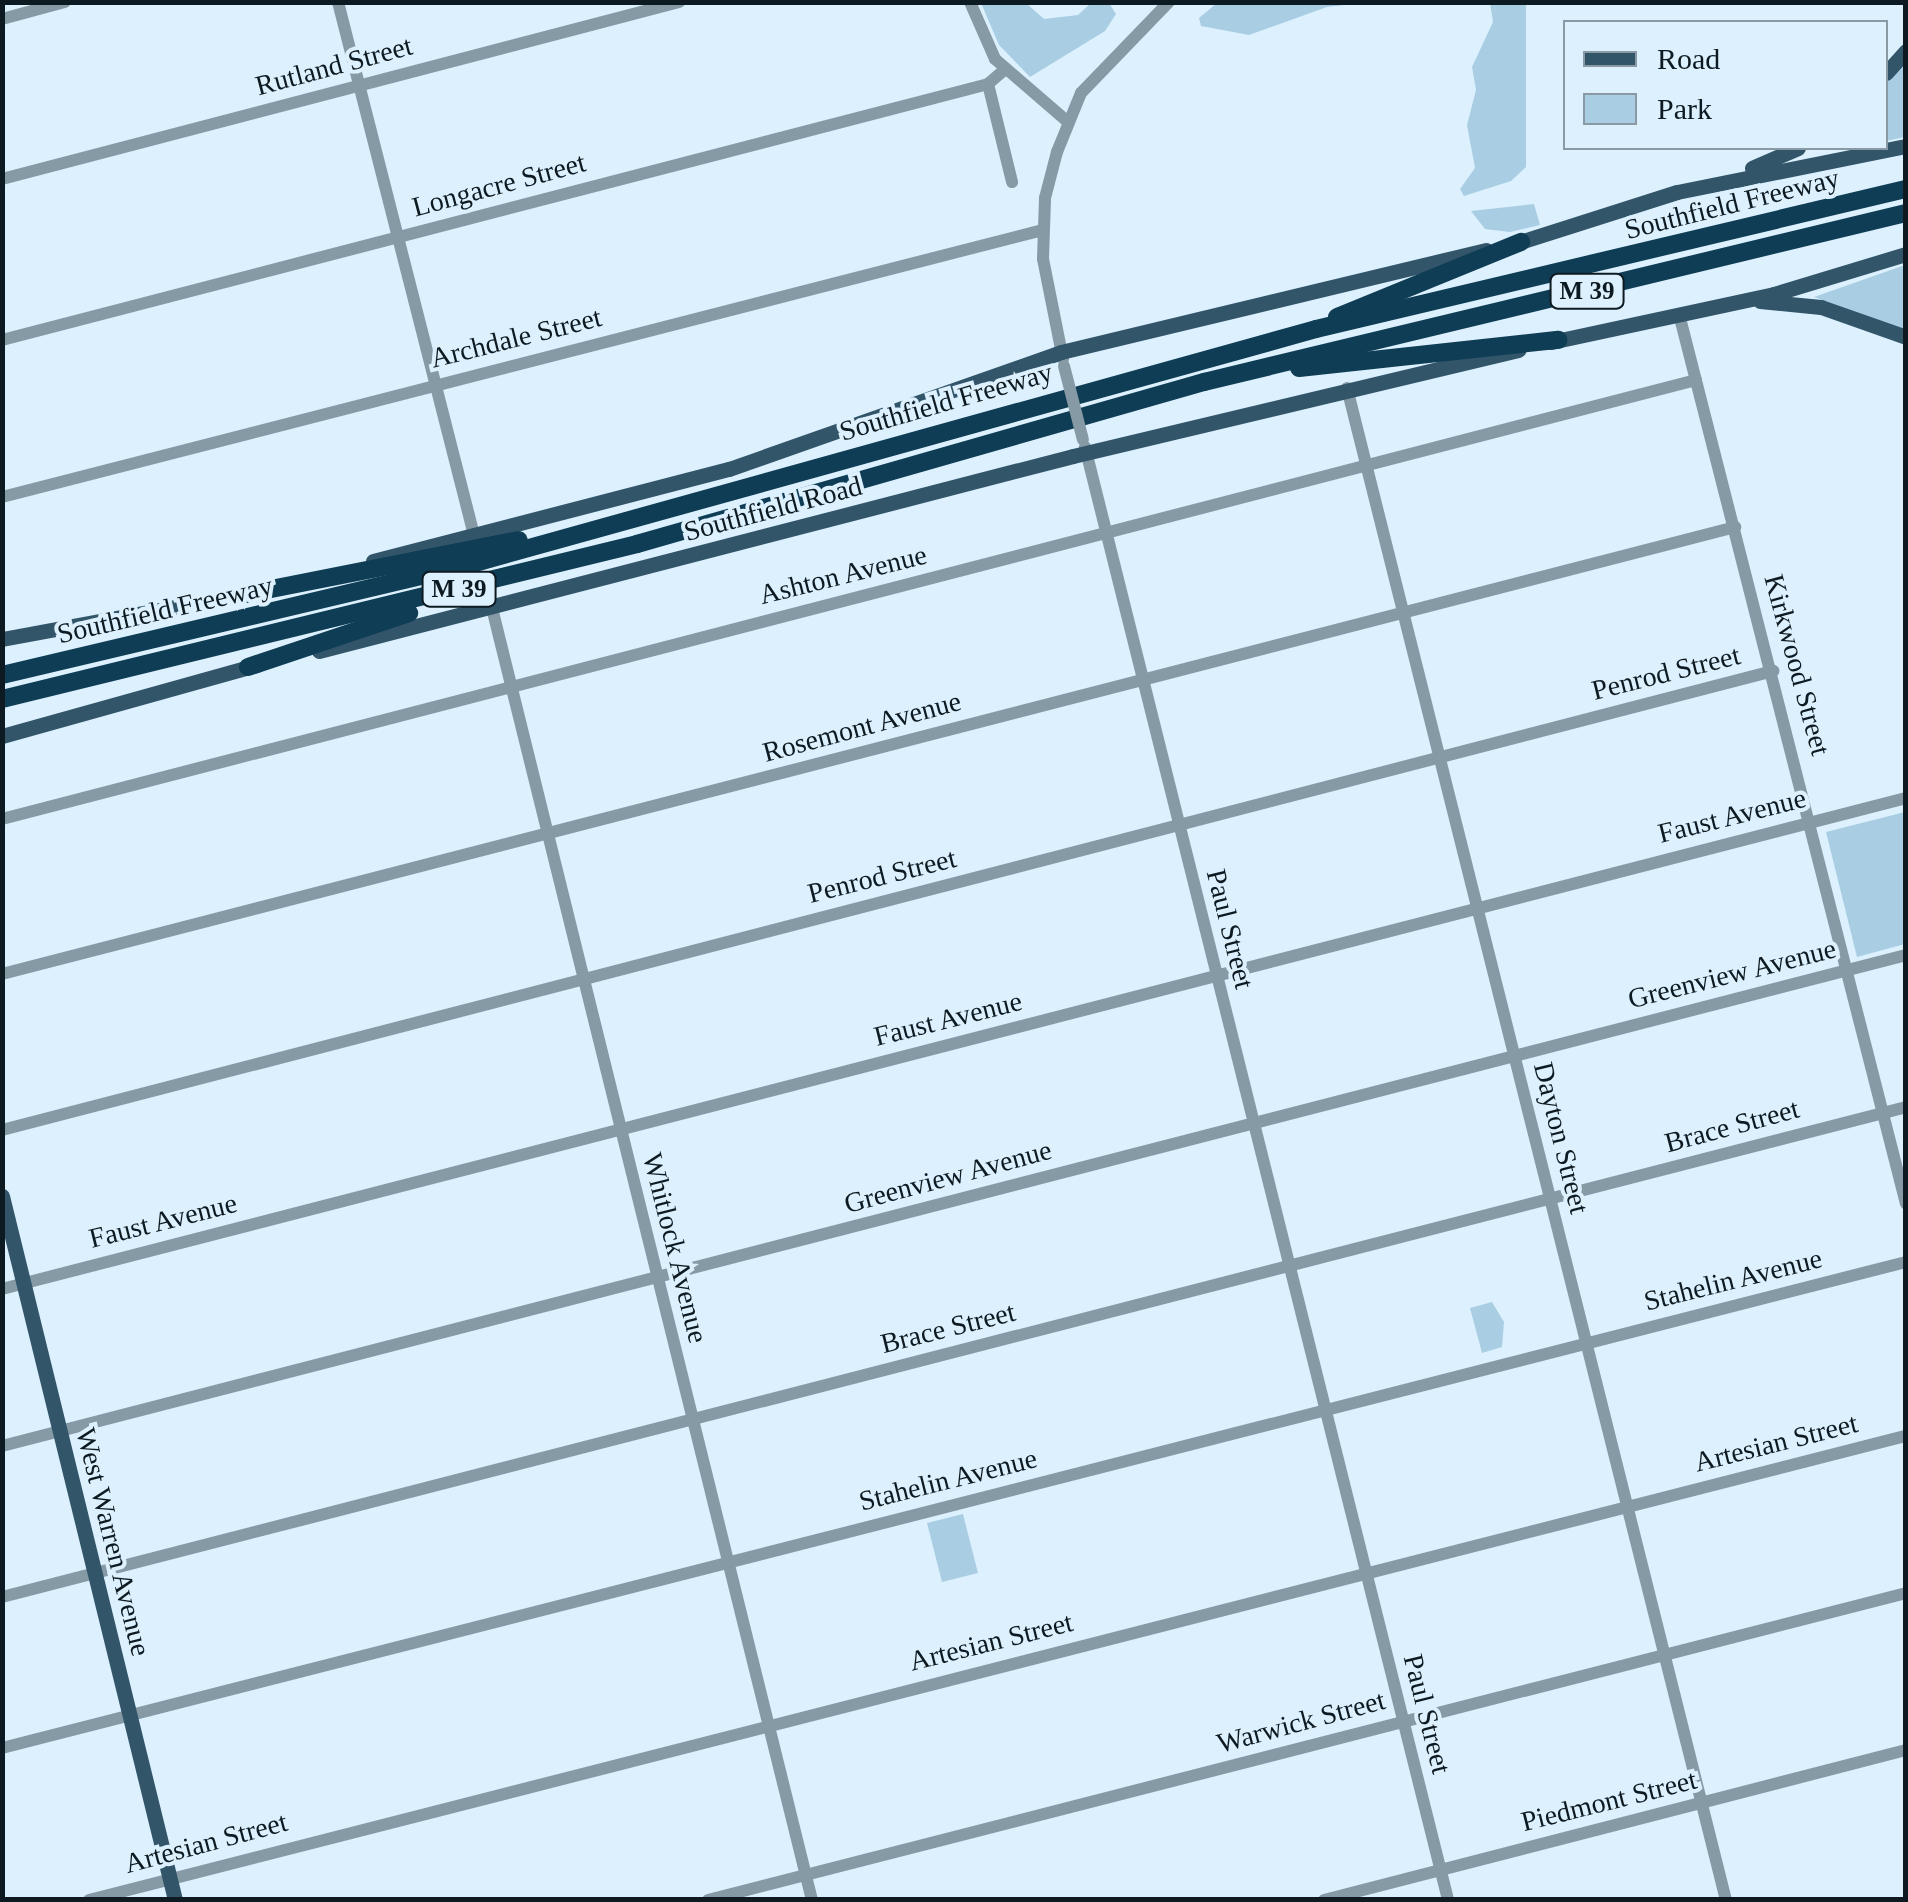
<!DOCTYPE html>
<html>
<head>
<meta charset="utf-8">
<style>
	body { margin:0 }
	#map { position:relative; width:1908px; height:1902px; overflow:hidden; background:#dcf0fd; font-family:"Times New Roman",serif }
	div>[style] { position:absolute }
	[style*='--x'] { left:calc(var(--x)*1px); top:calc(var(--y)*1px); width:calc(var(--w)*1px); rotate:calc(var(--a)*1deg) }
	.green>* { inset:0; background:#a9cee4 }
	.minor>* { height:12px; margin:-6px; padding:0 6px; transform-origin:6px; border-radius:6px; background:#869aa6 }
	.major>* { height:15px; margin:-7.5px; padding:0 7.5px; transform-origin:7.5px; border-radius:7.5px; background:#32556a }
	.highway>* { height:18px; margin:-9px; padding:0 9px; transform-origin:9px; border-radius:9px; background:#0f3d55 }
	.minor-bridge>* { height:12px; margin:-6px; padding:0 6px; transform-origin:6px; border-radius:6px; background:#869aa6 }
	span { translate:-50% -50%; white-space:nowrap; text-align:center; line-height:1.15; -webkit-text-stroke:8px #dcf0fd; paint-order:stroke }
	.shield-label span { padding:2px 8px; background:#dcf0fd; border:2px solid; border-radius:8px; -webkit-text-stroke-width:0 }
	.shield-label { font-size:25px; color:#0e1a21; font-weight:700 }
	.street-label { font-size:28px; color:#0e1a21 }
	.frame { position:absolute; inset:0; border:5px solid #0e1a21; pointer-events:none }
	.legend { position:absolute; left:1563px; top:20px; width:325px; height:130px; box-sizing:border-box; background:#dcf0fd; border:2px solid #8a9aa5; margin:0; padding:12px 18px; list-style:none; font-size:30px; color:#0e1a21 }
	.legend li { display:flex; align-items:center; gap:20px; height:50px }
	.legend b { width:50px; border:2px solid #8a9aa5 }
</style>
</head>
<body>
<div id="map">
	<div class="green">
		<div style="clip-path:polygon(981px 3px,1026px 3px,1044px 19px,1078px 15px,1091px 3px,1109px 3px,1116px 14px,1105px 31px,1030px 77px,999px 45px)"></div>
		<div style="clip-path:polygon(1217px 3px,1217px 2px,1362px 3px,1327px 7px,1249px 35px,1201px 26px,1199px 18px)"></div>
		<div style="clip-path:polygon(1490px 3px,1526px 3px,1526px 167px,1511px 181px,1464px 196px,1460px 189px,1475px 168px,1467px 125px,1476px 90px,1472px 67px,1493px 22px)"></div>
		<div style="clip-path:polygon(1905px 56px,1905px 137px,1886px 141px,1886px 78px)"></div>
		<div style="clip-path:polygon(1534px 204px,1540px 225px,1510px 232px,1485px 229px,1471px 211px)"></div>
		<div style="clip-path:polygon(1905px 265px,1905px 330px,1814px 297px)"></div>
		<div style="clip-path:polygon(1905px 812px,1905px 944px,1857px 957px,1826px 832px)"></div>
		<div style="clip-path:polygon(1492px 1302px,1504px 1322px,1502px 1347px,1482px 1353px,1470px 1308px)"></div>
		<div style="clip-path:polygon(963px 1514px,978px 1573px,942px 1582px,927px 1523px)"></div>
	</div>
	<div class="minor">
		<div style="--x:338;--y:2;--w:550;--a:75.69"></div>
		<div style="--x:970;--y:2;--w:62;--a:66.3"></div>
		<div style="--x:995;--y:59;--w:96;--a:40.8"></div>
		<div style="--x:2;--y:19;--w:65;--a:-15.1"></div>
		<div style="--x:988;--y:84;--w:101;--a:76.2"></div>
		<div style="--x:2;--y:179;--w:700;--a:-14.65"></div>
		<div style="--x:1679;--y:314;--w:918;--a:75.69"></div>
		<div style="--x:2;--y:340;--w:1019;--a:-14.55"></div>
		<div style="--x:988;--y:84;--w:21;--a:-41"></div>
		<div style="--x:1063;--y:359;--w:102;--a:-101.3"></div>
		<div style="--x:1043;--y:259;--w:61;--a:-88.1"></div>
		<div style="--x:1045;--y:198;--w:48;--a:-75.4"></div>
		<div style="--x:1057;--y:152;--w:64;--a:-67.9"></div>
		<div style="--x:1081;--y:93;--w:127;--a:-46"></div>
		<div style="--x:1347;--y:388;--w:1559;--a:75.93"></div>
		<div style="--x:1085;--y:447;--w:1498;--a:75.97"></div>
		<div style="--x:2;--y:497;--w:1075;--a:-14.39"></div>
		<div style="--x:492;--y:608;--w:1331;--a:76.09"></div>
		<div style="--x:2;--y:819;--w:1750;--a:-14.53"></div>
		<div style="--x:2;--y:974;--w:1790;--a:-14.46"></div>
		<div style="--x:2;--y:1130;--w:1830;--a:-14.53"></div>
		<div style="--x:2;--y:1289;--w:1966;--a:-14.46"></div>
		<div style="--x:2;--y:1446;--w:1966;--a:-14.46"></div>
		<div style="--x:2;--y:1597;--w:1966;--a:-14.43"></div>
		<div style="--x:2;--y:1748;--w:1965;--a:-14.32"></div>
		<div style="--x:89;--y:1900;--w:1875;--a:-14.33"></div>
		<div style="--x:708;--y:1900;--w:1237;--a:-14.37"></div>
		<div style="--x:1324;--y:1900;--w:601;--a:-14.45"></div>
	</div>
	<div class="major">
		<div style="--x:1886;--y:73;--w:30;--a:-48"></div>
		<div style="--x:1752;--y:168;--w:50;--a:-23.5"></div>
		<div style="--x:1514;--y:244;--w:171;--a:-17.7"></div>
		<div style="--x:1677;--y:192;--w:234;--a:-11.4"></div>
		<div style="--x:1760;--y:301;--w:61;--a:5.6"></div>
		<div style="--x:1821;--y:307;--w:90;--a:19.4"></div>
		<div style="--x:1551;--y:342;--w:228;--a:-12.1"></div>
		<div style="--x:1774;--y:294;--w:138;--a:-16.9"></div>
		<div style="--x:373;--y:561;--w:368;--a:-14.5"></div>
		<div style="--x:729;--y:469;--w:352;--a:-19.4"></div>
		<div style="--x:1061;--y:352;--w:437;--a:-13.5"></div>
		<div style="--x:2;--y:639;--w:251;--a:-10.5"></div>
		<div style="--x:319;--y:651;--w:779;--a:-14.5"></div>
		<div style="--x:1073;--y:456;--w:458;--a:-13.4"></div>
		<div style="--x:2;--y:736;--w:265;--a:-15.6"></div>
		<div style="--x:2;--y:1196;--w:725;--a:76.19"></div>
	</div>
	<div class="highway">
		<div style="--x:1337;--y:317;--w:199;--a:-22.2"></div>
		<div style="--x:1299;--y:368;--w:261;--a:-6.2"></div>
		<div style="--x:241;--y:595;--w:283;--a:-11.2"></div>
		<div style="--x:248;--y:667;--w:170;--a:-18.5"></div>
		<div style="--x:2;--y:675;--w:475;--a:-13.3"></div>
		<div style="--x:464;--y:566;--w:884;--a:-15.54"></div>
		<div style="--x:1316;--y:329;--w:606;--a:-13.35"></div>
		<div style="--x:2;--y:699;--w:654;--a:-13.72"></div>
		<div style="--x:637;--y:544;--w:590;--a:-15.95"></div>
		<div style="--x:1204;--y:382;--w:722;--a:-13.54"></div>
	</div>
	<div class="minor-bridge">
		<div style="--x:1064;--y:366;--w:76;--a:75.6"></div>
	</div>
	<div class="shield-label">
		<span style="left:1587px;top:291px">M 39</span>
		<span style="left:459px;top:589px">M 39</span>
	</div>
	<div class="street-label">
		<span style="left:334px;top:66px;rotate:-15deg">Rutland Street</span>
		<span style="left:499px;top:185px;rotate:-15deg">Longacre Street</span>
		<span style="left:1732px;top:204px;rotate:-14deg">Southfield Freeway</span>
		<span style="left:516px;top:338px;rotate:-14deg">Archdale Street</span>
		<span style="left:946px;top:402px;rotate:-16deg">Southfield Freeway</span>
		<span style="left:773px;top:509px;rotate:-15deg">Southfield Road</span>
		<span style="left:843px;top:575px;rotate:-14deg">Ashton Avenue</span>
		<span style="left:165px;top:610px;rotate:-13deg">Southfield Freeway</span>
		<span style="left:1797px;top:665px;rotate:75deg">Kirkwood Street</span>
		<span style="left:1666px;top:673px;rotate:-14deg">Penrod Street</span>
		<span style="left:862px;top:727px;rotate:-15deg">Rosemont Avenue</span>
		<span style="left:1732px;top:816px;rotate:-14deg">Faust Avenue</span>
		<span style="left:882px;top:876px;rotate:-14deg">Penrod Street</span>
		<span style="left:1230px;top:929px;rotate:76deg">Paul Street</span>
		<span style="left:1732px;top:974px;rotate:-14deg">Greenview Avenue</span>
		<span style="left:948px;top:1019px;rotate:-14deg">Faust Avenue</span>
		<span style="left:1732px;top:1126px;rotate:-15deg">Brace Street</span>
		<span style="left:1561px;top:1138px;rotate:76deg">Dayton Street</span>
		<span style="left:948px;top:1177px;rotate:-15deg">Greenview Avenue</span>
		<span style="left:163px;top:1221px;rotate:-14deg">Faust Avenue</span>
		<span style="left:675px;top:1248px;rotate:76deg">Whitlock Avenue</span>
		<span style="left:1733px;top:1280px;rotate:-14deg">Stahelin Avenue</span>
		<span style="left:948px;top:1328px;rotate:-14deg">Brace Street</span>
		<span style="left:1776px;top:1443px;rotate:-14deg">Artesian Street</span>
		<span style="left:948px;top:1480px;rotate:-14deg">Stahelin Avenue</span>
		<span style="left:113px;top:1542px;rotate:76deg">West Warren Avenue</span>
		<span style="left:991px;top:1642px;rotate:-14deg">Artesian Street</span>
		<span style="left:1427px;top:1714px;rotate:76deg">Paul Street</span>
		<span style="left:1301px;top:1722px;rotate:-15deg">Warwick Street</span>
		<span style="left:1609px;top:1801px;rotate:-14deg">Piedmont Street</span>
		<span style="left:206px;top:1843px;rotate:-15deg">Artesian Street</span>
	</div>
	<div class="frame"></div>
	<ul class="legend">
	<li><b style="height:12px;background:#32556a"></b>Road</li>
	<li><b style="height:28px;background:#a9cee4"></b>Park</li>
	</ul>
</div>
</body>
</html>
